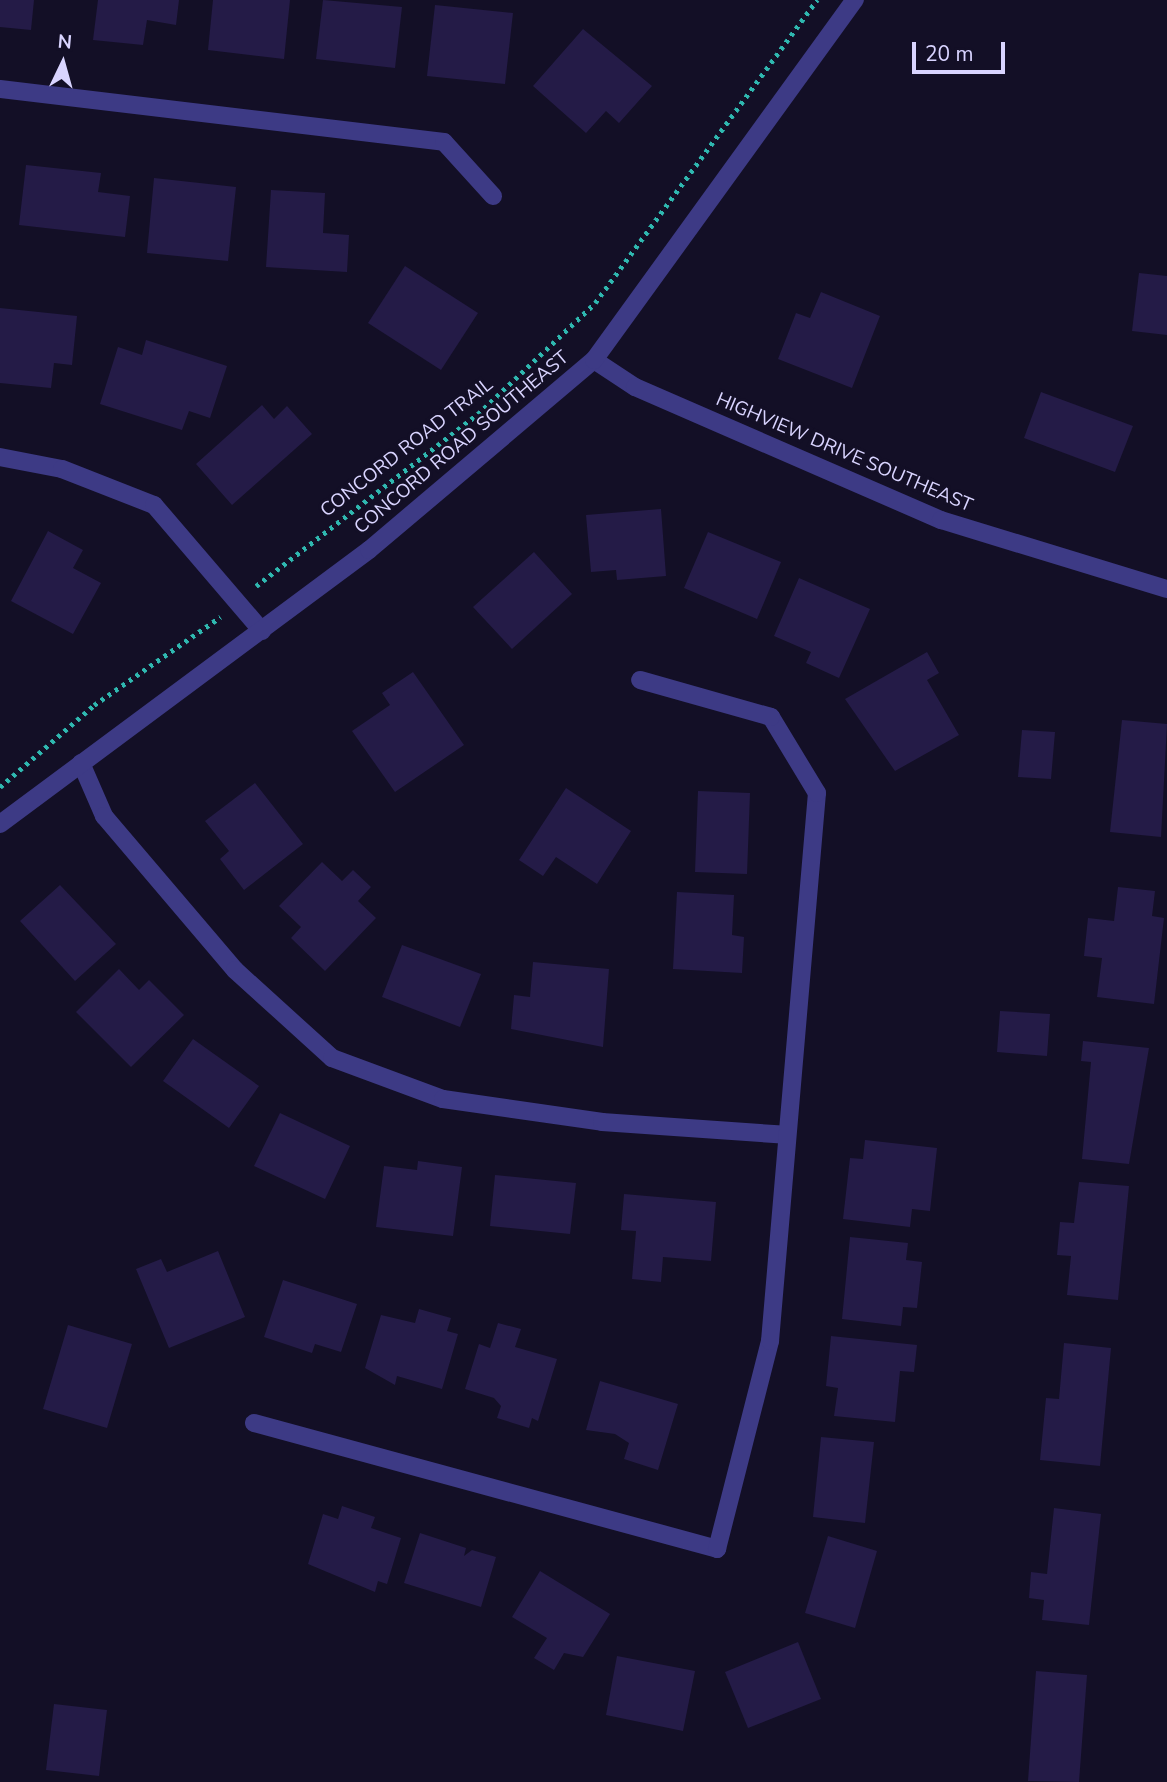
<!DOCTYPE html>
<html>
<head>
<meta charset="utf-8">
<style>
	body { margin:0 }
	#map { position:relative; width:1167px; height:1782px; overflow:hidden; background:#130f26; font-family:"Nunito Sans",sans-serif }
	div>[style] { position:absolute }
	[style*='--x'] { left:calc(var(--x)*1px); top:calc(var(--y)*1px); width:calc(var(--w)*1px); rotate:calc(var(--a)*1deg) }
	.building>* { inset:0; background:#241b47 }
	.path>* { height:4.5px; margin-top:-2.25px; transform-origin:0; background:repeating-linear-gradient(90deg,#2fb8b0 0 3.5px,transparent 0 8.5px) }
	.minor>* { height:18px; margin:-9px; padding:0 9px; transform-origin:9px; border-radius:9px; background:#3d3a85 }
	.tertiary>* { height:18px; margin:-9px; padding:0 9px; transform-origin:9px; border-radius:9px; background:#3d3a85 }
	span { translate:-50% -50%; white-space:nowrap; text-align:center; line-height:1.15; -webkit-text-stroke:6px #130f26; paint-order:stroke }
	.street-label { font-size:19px; color:#d9d4ff }
	.north { position:absolute; left:28px; top:28px; width:70px; height:70px; -webkit-text-stroke:5px #130f26; paint-order:stroke; rotate:5deg; font-size:19px; font-weight:700; line-height:28px; text-align:center; color:#d9d4ff }
	.north::after { content:''; display:block; margin:auto; width:24px; height:32px; background:#d9d4ff; clip-path:polygon(50% 0,100% 100%,50% 72%,0 100%) }
	.scale { position:absolute; left:912px; top:42px; width:93px; height:32px; box-sizing:border-box; border:4px solid #d9d4ff; border-top:0; padding-left:9px; font-size:21px; line-height:24px; white-space:nowrap; color:#d9d4ff; -webkit-text-stroke:5px #130f26; paint-order:stroke }
</style>
</head>
<body>
<div id="map">
	<div class="building">
		<div style="clip-path:polygon(0 0,34px 0,31px 30px,0 27px)"></div>
		<div style="clip-path:polygon(98px 0,179px 0,176px 25px,147px 20px,143px 45px,93px 40px)"></div>
		<div style="clip-path:polygon(213px 0,290px 0,284px 59px,208px 50px)"></div>
		<div style="clip-path:polygon(323px 0,402px 7px,395px 68px,316px 59px)"></div>
		<div style="clip-path:polygon(435px 5px,513px 13px,505px 84px,427px 76px)"></div>
		<div style="clip-path:polygon(583px 29px,652px 86px,619px 123px,606px 111px,586px 133px,533px 86px)"></div>
		<div style="clip-path:polygon(26px 165px,101px 173px,98px 192px,130px 196px,125px 237px,19px 225px)"></div>
		<div style="clip-path:polygon(154px 178px,236px 187px,228px 261px,147px 253px)"></div>
		<div style="clip-path:polygon(271px 190px,325px 193px,323px 233px,349px 235px,347px 272px,266px 267px)"></div>
		<div style="clip-path:polygon(405px 266px,478px 313px,441px 370px,368px 323px)"></div>
		<div style="clip-path:polygon(1139px 273px,1167px 276px,1167px 335px,1132px 331px)"></div>
		<div style="clip-path:polygon(821px 292px,880px 316px,852px 388px,778px 359px,796px 313px,810px 318px)"></div>
		<div style="clip-path:polygon(0 308px,77px 316px,72px 365px,54px 363px,51px 388px,0 383px)"></div>
		<div style="clip-path:polygon(146px 340px,227px 366px,210px 418px,189px 411px,182px 430px,100px 404px,118px 347px,142px 355px)"></div>
		<div style="clip-path:polygon(1041px 392px,1133px 426px,1115px 472px,1024px 438px)"></div>
		<div style="clip-path:polygon(262px 405px,274px 419px,287px 406px,312px 434px,232px 505px,196px 464px)"></div>
		<div style="clip-path:polygon(661px 509px,666px 576px,617px 580px,616px 570px,591px 572px,586px 515px)"></div>
		<div style="clip-path:polygon(48px 531px,83px 550px,73px 568px,101px 583px,73px 634px,11px 601px)"></div>
		<div style="clip-path:polygon(708px 532px,781px 562px,757px 619px,684px 588px)"></div>
		<div style="clip-path:polygon(534px 552px,572px 594px,512px 649px,473px 607px)"></div>
		<div style="clip-path:polygon(799px 578px,870px 609px,839px 678px,806px 663px,811px 652px,774px 636px)"></div>
		<div style="clip-path:polygon(927px 652px,939px 673px,927px 680px,959px 735px,895px 771px,845px 699px)"></div>
		<div style="clip-path:polygon(413px 672px,464px 745px,395px 792px,352px 731px,390px 705px,382px 693px)"></div>
		<div style="clip-path:polygon(1122px 720px,1167px 724px,1161px 837px,1110px 832px)"></div>
		<div style="clip-path:polygon(1022px 730px,1055px 732px,1051px 779px,1018px 777px)"></div>
		<div style="clip-path:polygon(255px 783px,303px 844px,244px 890px,220px 859px,229px 851px,205px 821px)"></div>
		<div style="clip-path:polygon(566px 788px,631px 831px,597px 884px,556px 857px,543px 876px,519px 860px)"></div>
		<div style="clip-path:polygon(698px 791px,750px 793px,747px 874px,695px 872px)"></div>
		<div style="clip-path:polygon(322px 862px,342px 881px,353px 870px,371px 887px,358px 901px,376px 918px,325px 971px,291px 938px,301px 927px,279px 906px)"></div>
		<div style="clip-path:polygon(60px 885px,116px 944px,75px 981px,20px 921px)"></div>
		<div style="clip-path:polygon(1118px 887px,1155px 891px,1152px 916px,1164px 918px,1154px 1004px,1097px 997px,1102px 958px,1084px 956px,1088px 918px,1114px 921px)"></div>
		<div style="clip-path:polygon(677px 892px,734px 895px,732px 935px,744px 937px,742px 973px,673px 969px)"></div>
		<div style="clip-path:polygon(402px 945px,481px 974px,460px 1027px,382px 997px)"></div>
		<div style="clip-path:polygon(533px 962px,609px 969px,603px 1047px,511px 1029px,514px 995px,530px 997px)"></div>
		<div style="clip-path:polygon(119px 969px,139px 990px,149px 980px,184px 1015px,131px 1067px,76px 1012px)"></div>
		<div style="clip-path:polygon(1000px 1011px,1050px 1014px,1047px 1056px,997px 1052px)"></div>
		<div style="clip-path:polygon(193px 1039px,259px 1086px,229px 1128px,163px 1081px)"></div>
		<div style="clip-path:polygon(1083px 1041px,1149px 1048px,1129px 1164px,1082px 1159px,1091px 1062px,1081px 1061px)"></div>
		<div style="clip-path:polygon(280px 1113px,350px 1146px,325px 1199px,254px 1166px)"></div>
		<div style="clip-path:polygon(865px 1140px,937px 1148px,930px 1211px,912px 1209px,910px 1227px,843px 1219px,850px 1158px,863px 1159px)"></div>
		<div style="clip-path:polygon(418px 1161px,462px 1167px,453px 1236px,376px 1227px,384px 1166px,417px 1170px)"></div>
		<div style="clip-path:polygon(495px 1175px,576px 1183px,570px 1234px,490px 1226px)"></div>
		<div style="clip-path:polygon(1079px 1182px,1129px 1186px,1118px 1300px,1067px 1295px,1071px 1256px,1057px 1255px,1060px 1222px,1074px 1223px)"></div>
		<div style="clip-path:polygon(624px 1194px,716px 1202px,711px 1261px,663px 1257px,661px 1282px,632px 1279px,636px 1231px,621px 1230px)"></div>
		<div style="clip-path:polygon(850px 1237px,908px 1243px,906px 1260px,922px 1262px,917px 1308px,903px 1307px,901px 1326px,842px 1319px)"></div>
		<div style="clip-path:polygon(218px 1251px,245px 1317px,169px 1348px,136px 1269px,161px 1259px,167px 1272px)"></div>
		<div style="clip-path:polygon(283px 1280px,357px 1304px,341px 1352px,315px 1344px,312px 1353px,264px 1337px)"></div>
		<div style="clip-path:polygon(419px 1309px,451px 1318px,447px 1331px,458px 1334px,442px 1389px,397px 1376px,395px 1385px,365px 1368px,381px 1315px,415px 1323px)"></div>
		<div style="clip-path:polygon(498px 1323px,521px 1329px,515px 1347px,557px 1359px,538px 1421px,532px 1418px,529px 1428px,497px 1418px,501px 1406px,494px 1398px,465px 1389px,479px 1344px,490px 1348px)"></div>
		<div style="clip-path:polygon(68px 1325px,132px 1344px,107px 1428px,43px 1409px)"></div>
		<div style="clip-path:polygon(831px 1336px,917px 1345px,914px 1372px,900px 1371px,895px 1422px,834px 1416px,838px 1388px,826px 1386px)"></div>
		<div style="clip-path:polygon(1064px 1343px,1111px 1348px,1100px 1466px,1040px 1460px,1046px 1398px,1059px 1399px)"></div>
		<div style="clip-path:polygon(600px 1381px,678px 1404px,658px 1470px,624px 1459px,629px 1443px,615px 1434px,586px 1430px)"></div>
		<div style="clip-path:polygon(821px 1437px,874px 1442px,865px 1523px,813px 1517px)"></div>
		<div style="clip-path:polygon(342px 1506px,375px 1517px,371px 1528px,401px 1538px,387px 1584px,378px 1581px,375px 1592px,308px 1564px,323px 1514px,338px 1519px)"></div>
		<div style="clip-path:polygon(1054px 1508px,1101px 1514px,1089px 1625px,1042px 1620px,1044px 1600px,1029px 1598px,1031px 1572px,1047px 1574px)"></div>
		<div style="clip-path:polygon(420px 1533px,466px 1548px,464px 1556px,472px 1550px,496px 1557px,481px 1607px,404px 1583px)"></div>
		<div style="clip-path:polygon(828px 1536px,877px 1551px,855px 1628px,805px 1613px)"></div>
		<div style="clip-path:polygon(540px 1571px,610px 1614px,583px 1657px,564px 1653px,554px 1670px,534px 1658px,547px 1638px,512px 1617px)"></div>
		<div style="clip-path:polygon(798px 1642px,821px 1699px,748px 1728px,725px 1672px)"></div>
		<div style="clip-path:polygon(617px 1656px,695px 1671px,683px 1731px,606px 1715px)"></div>
		<div style="clip-path:polygon(1036px 1671px,1087px 1675px,1079px 1782px,1028px 1781px)"></div>
		<div style="clip-path:polygon(54px 1704px,107px 1710px,99px 1776px,46px 1770px)"></div>
	</div>
	<div class="path">
		<div style="--x:256;--y:586;--w:281;--a:-37.8"></div>
		<div style="--x:478;--y:414;--w:161;--a:-43.5"></div>
		<div style="--x:595;--y:303;--w:376;--a:-53.8"></div>
		<div style="--x:0;--y:787;--w:125;--a:-41.1"></div>
		<div style="--x:94;--y:705;--w:154;--a:-34.9"></div>
	</div>
	<div class="minor">
		<div style="--x:0;--y:89;--w:447;--a:6.8"></div>
		<div style="--x:444;--y:142;--w:73;--a:47.8"></div>
		<div style="--x:594;--y:360;--w:49;--a:33.4"></div>
		<div style="--x:635;--y:387;--w:334;--a:23.5"></div>
		<div style="--x:941;--y:520;--w:236;--a:17"></div>
		<div style="--x:0;--y:457;--w:63;--a:11"></div>
		<div style="--x:62;--y:469;--w:99;--a:21.4"></div>
		<div style="--x:154;--y:505;--w:166;--a:49.4"></div>
		<div style="--x:81;--y:763;--w:58;--a:66.5"></div>
		<div style="--x:104;--y:816;--w:202;--a:49.6"></div>
		<div style="--x:235;--y:970;--w:131;--a:42.2"></div>
		<div style="--x:332;--y:1058;--w:118;--a:20.3"></div>
		<div style="--x:443;--y:1099;--w:161;--a:8.2"></div>
		<div style="--x:602;--y:1122;--w:184;--a:4"></div>
		<div style="--x:254;--y:1423;--w:480;--a:15.2"></div>
		<div style="--x:717;--y:1549;--w:215;--a:-75.7"></div>
		<div style="--x:770;--y:1341;--w:550;--a:-85.1"></div>
		<div style="--x:817;--y:793;--w:89;--a:-121.2"></div>
		<div style="--x:771;--y:717;--w:136;--a:-164.2"></div>
	</div>
	<div class="tertiary">
		<div style="--x:0;--y:824;--w:460;--a:-36.6"></div>
		<div style="--x:369;--y:550;--w:294;--a:-40.2"></div>
		<div style="--x:594;--y:360;--w:445;--a:-54.1"></div>
	</div>
	<div class="street-label">
		<span style="left:462px;top:443px;rotate:-40deg">CONCORD ROAD SOUTHEAST</span>
		<span style="left:407px;top:448px;rotate:-38deg">CONCORD ROAD TRAIL</span>
		<span style="left:844px;top:453px;rotate:23deg">HIGHVIEW DRIVE SOUTHEAST</span>
	</div>
	<div class="north">N</div>
	<div class="scale">20 m</div>
</div>
</body>
</html>
